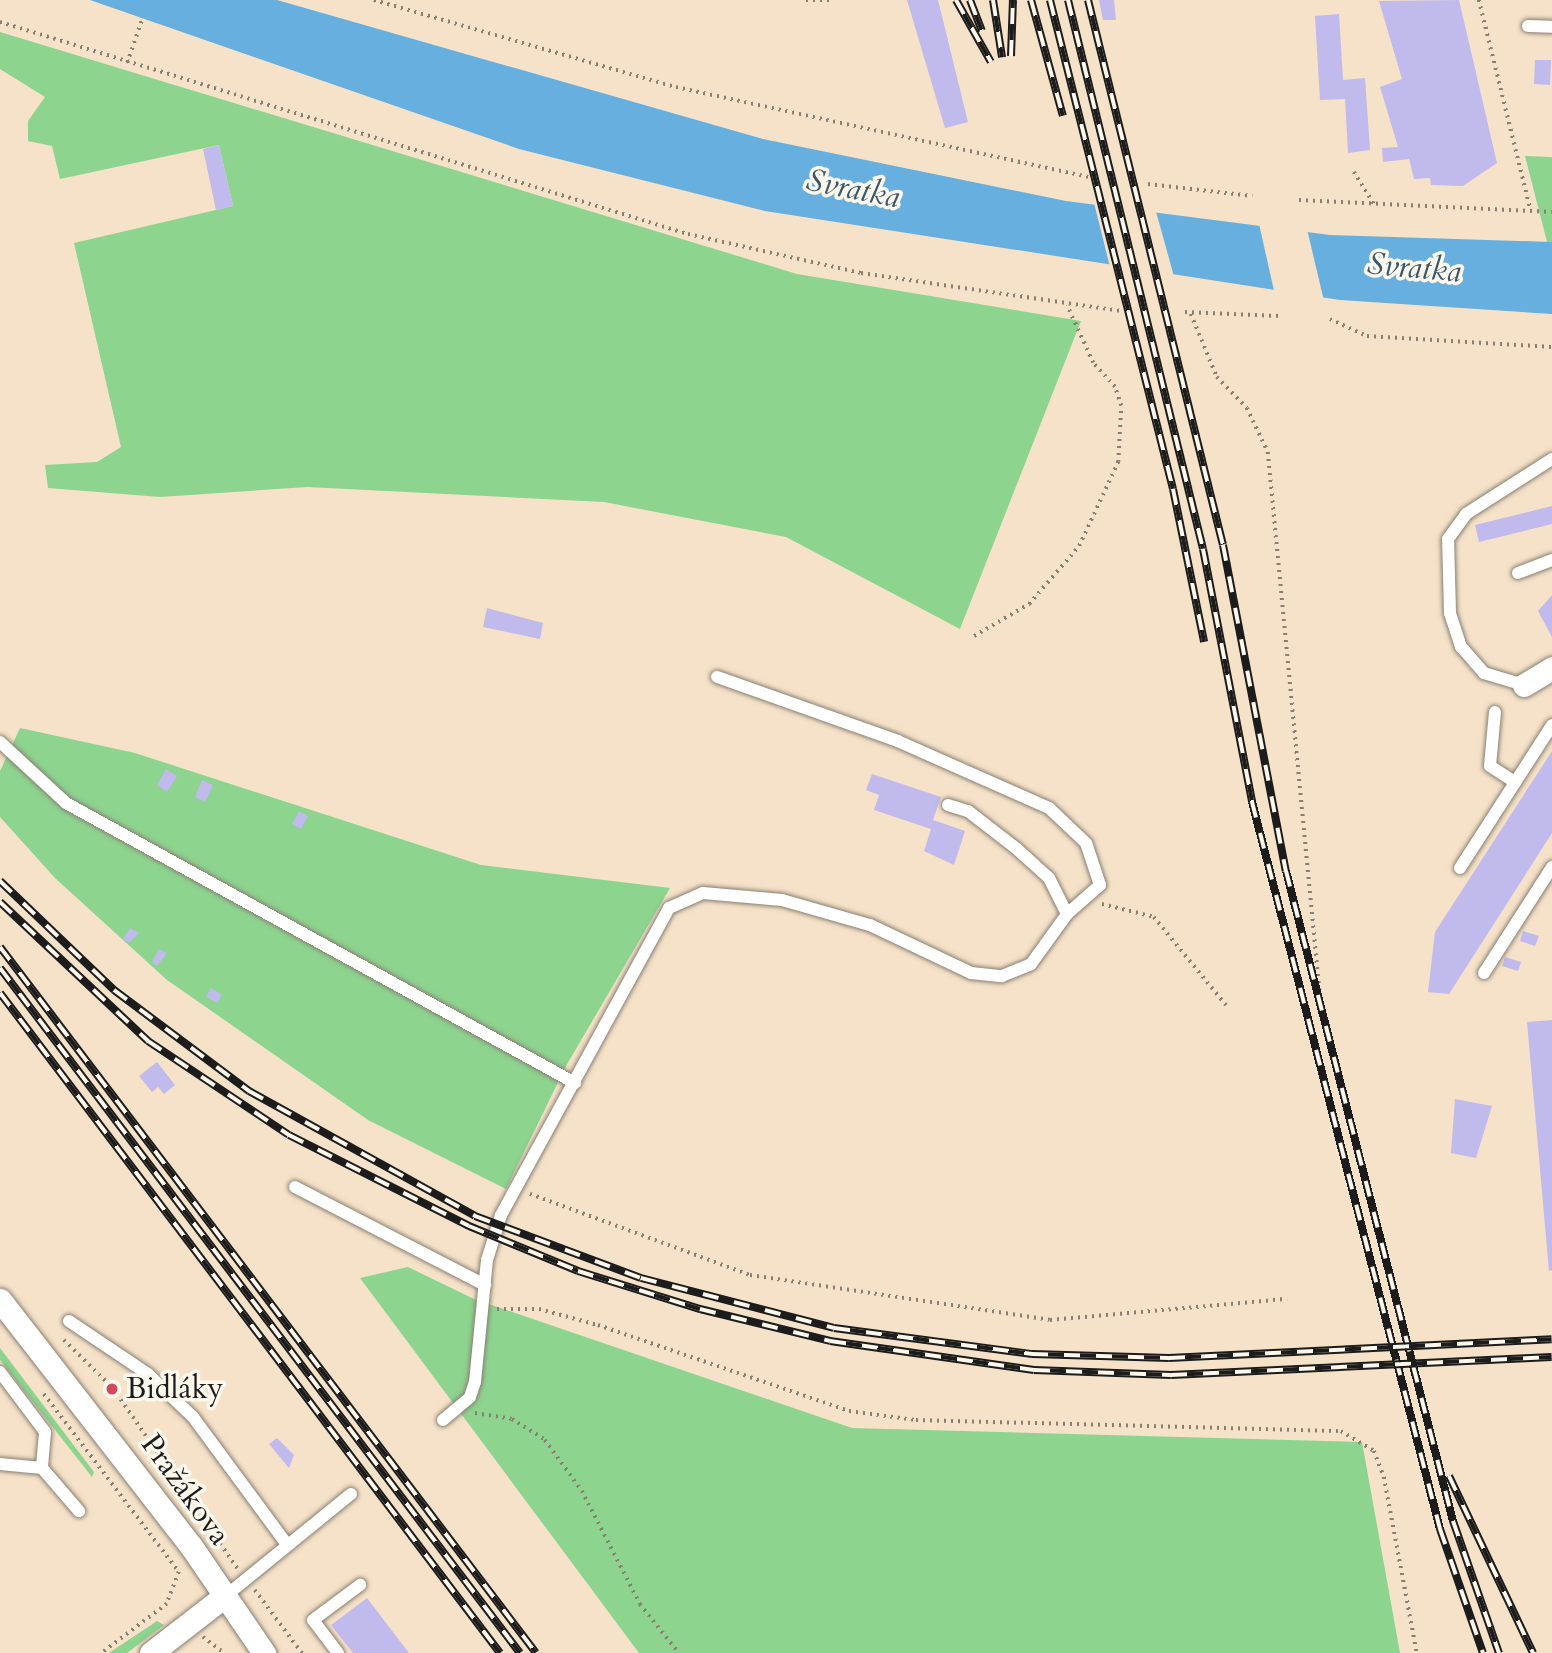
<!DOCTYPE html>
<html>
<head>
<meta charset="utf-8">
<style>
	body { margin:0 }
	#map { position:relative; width:1552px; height:1653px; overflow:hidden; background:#f5e2c8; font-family:Cardo,serif }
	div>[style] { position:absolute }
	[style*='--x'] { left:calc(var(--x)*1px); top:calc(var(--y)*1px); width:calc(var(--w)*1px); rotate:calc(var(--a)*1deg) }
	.green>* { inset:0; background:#8dd48f }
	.water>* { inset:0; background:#67afde }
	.pier>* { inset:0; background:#f5e2c8 }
	.building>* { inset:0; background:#c1baec }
	.path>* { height:3.5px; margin-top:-1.75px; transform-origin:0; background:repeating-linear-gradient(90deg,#887f72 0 2px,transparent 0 7px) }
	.roads { filter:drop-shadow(0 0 2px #887f72) drop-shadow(0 0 2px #887f72) }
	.lane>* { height:12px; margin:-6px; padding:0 6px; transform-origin:6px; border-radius:6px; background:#fff }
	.street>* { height:23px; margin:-11.5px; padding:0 11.5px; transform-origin:11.5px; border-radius:11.5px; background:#fff }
	.rail>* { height:8px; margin-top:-4px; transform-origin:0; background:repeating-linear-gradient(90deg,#fbf7ec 0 16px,#1c1c1c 0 32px); box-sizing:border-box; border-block:2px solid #1c1c1c }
	.dots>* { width:19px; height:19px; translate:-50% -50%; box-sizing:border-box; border:4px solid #fbf7ec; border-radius:50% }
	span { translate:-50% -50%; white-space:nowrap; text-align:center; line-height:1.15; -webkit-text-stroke:7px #fbf7ec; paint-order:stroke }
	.poi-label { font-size:30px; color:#1c1c1c }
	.left { translate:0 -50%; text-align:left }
	.street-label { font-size:30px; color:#1c1c1c }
	.water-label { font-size:32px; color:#3a576a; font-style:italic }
</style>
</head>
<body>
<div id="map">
	<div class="green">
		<div style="clip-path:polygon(0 32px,797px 274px,1081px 321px,960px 629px,786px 537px,604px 502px,307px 487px,160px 497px,48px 488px,45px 465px,97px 462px,121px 447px,74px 243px,233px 206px,219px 145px,60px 179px,52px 146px,28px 141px,28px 121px,45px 97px,0 69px)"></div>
		<div style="clip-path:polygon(1525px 156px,1552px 157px,1552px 242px,1547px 242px)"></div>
		<div style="clip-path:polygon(20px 728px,135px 753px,481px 865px,670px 888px,566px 1066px,506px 1189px,368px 1120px,167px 980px,55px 878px,0 817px,0 771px)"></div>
		<div style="clip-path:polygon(408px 1267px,474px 1299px,852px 1428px,1362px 1442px,1400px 1653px,639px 1653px,360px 1278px)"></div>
		<div style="clip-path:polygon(0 1348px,94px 1472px,92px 1477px,0 1360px)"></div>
		<div style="clip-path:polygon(157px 1621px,164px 1625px,127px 1653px,109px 1653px)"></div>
	</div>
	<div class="water">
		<div style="clip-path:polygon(90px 0,277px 0,763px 139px,1066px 201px,1330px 235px,1552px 242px,1552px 314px,1340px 300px,765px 211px,519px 149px)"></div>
	</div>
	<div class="pier">
		<div style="clip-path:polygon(1093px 199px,1155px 208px,1175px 280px,1111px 271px)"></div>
		<div style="clip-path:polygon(1259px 224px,1307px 229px,1324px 301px,1275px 295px)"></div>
	</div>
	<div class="building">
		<div style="clip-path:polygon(907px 0,938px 0,968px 122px,945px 128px)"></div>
		<div style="clip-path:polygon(1099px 0,1114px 0,1116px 20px,1103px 20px)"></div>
		<div style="clip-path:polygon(1459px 0,1497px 163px,1463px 186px,1431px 185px,1430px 178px,1414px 179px,1409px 159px,1383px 162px,1382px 148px,1398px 147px,1380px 87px,1402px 79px,1379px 1px)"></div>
		<div style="clip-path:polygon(1339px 14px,1343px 80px,1365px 78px,1370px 150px,1348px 153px,1345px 99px,1320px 100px,1315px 16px)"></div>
		<div style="clip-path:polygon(1535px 60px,1551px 60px,1550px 85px,1534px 84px)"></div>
		<div style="clip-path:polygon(219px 145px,233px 206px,216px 210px,203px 149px)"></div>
		<div style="clip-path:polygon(1552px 506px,1552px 524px,1479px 542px,1475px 525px)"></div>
		<div style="clip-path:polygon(1552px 595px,1552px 637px,1538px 611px)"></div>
		<div style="clip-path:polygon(487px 608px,543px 623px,540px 639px,483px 627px)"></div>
		<div style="clip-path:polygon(1552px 751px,1552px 833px,1449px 994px,1428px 992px,1435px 932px)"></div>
		<div style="clip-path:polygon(166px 769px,177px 776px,167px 792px,157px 785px)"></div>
		<div style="clip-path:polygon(872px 774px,941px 797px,933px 820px,965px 831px,954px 865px,924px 851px,931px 829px,874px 810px,879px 795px,866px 790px)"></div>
		<div style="clip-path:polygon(202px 780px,213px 785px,205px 802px,195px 797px)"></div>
		<div style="clip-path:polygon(299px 811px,308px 816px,301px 829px,292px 824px)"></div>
		<div style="clip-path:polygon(130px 928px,139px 933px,129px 943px,123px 939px)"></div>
		<div style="clip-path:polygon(1523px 931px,1539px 936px,1535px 946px,1520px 941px)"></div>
		<div style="clip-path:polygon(159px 949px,167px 953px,157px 966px,152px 962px)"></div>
		<div style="clip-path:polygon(1505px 957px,1521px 962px,1518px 971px,1502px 966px)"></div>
		<div style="clip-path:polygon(211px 988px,222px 995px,217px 1003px,206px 997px)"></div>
		<div style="clip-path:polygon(1552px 1020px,1552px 1270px,1549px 1271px,1527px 1022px)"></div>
		<div style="clip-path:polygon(157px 1062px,175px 1085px,164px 1094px,158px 1087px,152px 1092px,139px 1076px)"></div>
		<div style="clip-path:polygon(1455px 1099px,1492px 1106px,1476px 1158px,1451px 1153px)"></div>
		<div style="clip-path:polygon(277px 1438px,294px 1455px,289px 1468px,269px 1444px)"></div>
		<div style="clip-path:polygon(367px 1598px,409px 1653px,353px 1653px,331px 1625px)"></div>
	</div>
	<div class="path">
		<div style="--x:374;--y:0;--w:314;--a:16.1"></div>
		<div style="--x:676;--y:87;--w:422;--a:12.3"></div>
		<div style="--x:806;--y:0;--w:23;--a:0"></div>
		<div style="--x:1479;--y:0;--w:217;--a:76.2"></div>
		<div style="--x:0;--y:22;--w:720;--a:17.13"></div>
		<div style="--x:688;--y:234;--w:177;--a:12.7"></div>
		<div style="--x:861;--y:273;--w:264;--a:8.3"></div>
		<div style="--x:127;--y:63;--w:46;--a:-71.2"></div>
		<div style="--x:1354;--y:172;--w:39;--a:58"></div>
		<div style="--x:1148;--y:184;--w:105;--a:6.6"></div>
		<div style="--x:1299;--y:200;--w:253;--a:2.7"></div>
		<div style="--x:1185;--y:312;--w:95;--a:2.4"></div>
		<div style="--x:1191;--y:314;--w:68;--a:67.6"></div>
		<div style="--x:1217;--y:377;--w:43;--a:45.9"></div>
		<div style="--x:1247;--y:408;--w:49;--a:64.5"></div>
		<div style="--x:1268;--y:452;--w:545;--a:84.53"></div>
		<div style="--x:1330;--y:319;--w:41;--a:24.7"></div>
		<div style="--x:1367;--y:336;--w:185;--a:3.4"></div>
		<div style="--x:974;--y:636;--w:64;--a:-30.2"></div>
		<div style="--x:1029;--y:604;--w:77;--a:-49.2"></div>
		<div style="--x:1079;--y:546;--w:93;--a:-65.1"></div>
		<div style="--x:1118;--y:462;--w:56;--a:-86.9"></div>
		<div style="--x:1121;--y:406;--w:20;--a:-108"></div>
		<div style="--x:1115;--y:387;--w:33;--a:-133"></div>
		<div style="--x:1093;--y:363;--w:63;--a:-114.5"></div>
		<div style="--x:1102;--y:904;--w:54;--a:14"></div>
		<div style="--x:1154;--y:917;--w:114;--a:50.7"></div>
		<div style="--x:530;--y:1194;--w:234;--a:20.2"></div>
		<div style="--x:750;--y:1275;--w:303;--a:8.5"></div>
		<div style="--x:1050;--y:1320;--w:238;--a:-5.1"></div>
		<div style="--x:497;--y:1309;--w:42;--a:0"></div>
		<div style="--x:539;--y:1309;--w:61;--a:15.2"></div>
		<div style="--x:598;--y:1325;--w:265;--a:18.9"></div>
		<div style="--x:849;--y:1411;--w:68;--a:7.7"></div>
		<div style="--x:916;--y:1420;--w:425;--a:1.5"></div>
		<div style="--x:1341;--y:1431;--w:39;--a:31"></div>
		<div style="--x:1374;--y:1451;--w:28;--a:69"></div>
		<div style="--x:1384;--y:1477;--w:179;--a:79.4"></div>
		<div style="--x:64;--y:1340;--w:69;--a:44.4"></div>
		<div style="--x:113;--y:1388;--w:219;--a:55.4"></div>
		<div style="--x:44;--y:1394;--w:223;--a:52.8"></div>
		<div style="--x:179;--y:1572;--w:34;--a:111"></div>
		<div style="--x:167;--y:1604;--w:81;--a:143"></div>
		<div style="--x:475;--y:1413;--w:37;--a:9"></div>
		<div style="--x:512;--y:1419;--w:39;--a:32"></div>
		<div style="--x:545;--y:1440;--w:63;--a:54"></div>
		<div style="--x:582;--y:1491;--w:127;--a:62.8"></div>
		<div style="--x:640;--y:1604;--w:63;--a:51.5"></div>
		<div style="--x:255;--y:1590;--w:79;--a:53.3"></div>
		<div style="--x:203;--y:1637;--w:26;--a:37"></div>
	</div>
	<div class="roads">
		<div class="lane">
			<div style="--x:1528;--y:26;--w:24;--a:2"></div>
			<div style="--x:1518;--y:573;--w:36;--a:-21"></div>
			<div style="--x:1524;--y:685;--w:42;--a:-163.3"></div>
			<div style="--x:1484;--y:673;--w:35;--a:-131"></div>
			<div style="--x:1461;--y:647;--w:36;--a:-108"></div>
			<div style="--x:1450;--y:613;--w:74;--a:-91.5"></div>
			<div style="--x:1448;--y:539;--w:31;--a:-54"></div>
			<div style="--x:1466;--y:514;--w:102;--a:-32.6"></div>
			<div style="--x:1495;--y:712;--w:54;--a:95.3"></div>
			<div style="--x:1490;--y:766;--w:30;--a:33"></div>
			<div style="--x:0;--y:742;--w:90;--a:42.7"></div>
			<div style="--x:66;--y:803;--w:581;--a:28.82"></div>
			<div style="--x:948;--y:805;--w:21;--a:17"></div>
			<div style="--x:968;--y:811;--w:62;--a:37.8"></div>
			<div style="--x:1017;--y:849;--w:43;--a:42.2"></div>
			<div style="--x:1049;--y:878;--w:40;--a:63.4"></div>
			<div style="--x:1460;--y:868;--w:170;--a:-57.2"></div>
			<div style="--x:1484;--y:973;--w:126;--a:-57.3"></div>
			<div style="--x:295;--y:1187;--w:214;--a:27.3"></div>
			<div style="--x:69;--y:1321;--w:95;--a:33.9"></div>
			<div style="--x:148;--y:1374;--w:62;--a:43.7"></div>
			<div style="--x:193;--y:1417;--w:157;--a:53.6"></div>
			<div style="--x:0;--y:1372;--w:75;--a:53.1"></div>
			<div style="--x:45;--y:1432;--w:36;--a:95"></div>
			<div style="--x:42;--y:1468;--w:57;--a:49.3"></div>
			<div style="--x:443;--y:1420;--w:35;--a:-40"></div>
			<div style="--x:470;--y:1397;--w:16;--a:-72"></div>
			<div style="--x:475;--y:1382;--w:123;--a:-84.4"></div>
			<div style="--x:487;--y:1260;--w:47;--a:-72.7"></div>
			<div style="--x:501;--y:1215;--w:350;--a:-61.3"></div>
			<div style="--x:669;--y:908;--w:37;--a:-24"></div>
			<div style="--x:703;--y:893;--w:79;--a:5.1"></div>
			<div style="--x:782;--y:900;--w:91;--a:15.9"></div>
			<div style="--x:870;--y:925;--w:112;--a:25.4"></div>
			<div style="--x:971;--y:973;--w:31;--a:6"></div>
			<div style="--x:1002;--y:976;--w:31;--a:-22"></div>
			<div style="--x:1031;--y:964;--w:62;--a:-54.2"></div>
			<div style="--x:1067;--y:914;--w:44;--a:-41.3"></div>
			<div style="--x:1100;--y:885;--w:44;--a:-108.4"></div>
			<div style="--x:1086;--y:843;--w:51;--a:-136.6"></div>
			<div style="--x:1049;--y:808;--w:165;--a:-156.1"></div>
			<div style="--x:898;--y:741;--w:192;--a:-160.5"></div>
			<div style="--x:0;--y:1464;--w:42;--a:5.4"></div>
			<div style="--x:223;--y:1598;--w:165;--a:-39.1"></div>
			<div style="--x:338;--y:1653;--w:41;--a:-127.1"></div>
			<div style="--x:313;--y:1620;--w:59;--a:-36.7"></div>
		</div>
		<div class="street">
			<div style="--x:1524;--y:685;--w:33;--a:-31"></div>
			<div style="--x:0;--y:1300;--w:311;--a:52.2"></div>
			<div style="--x:191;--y:1546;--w:130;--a:55.7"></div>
			<div style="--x:151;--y:1653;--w:90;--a:-37.8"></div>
		</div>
	</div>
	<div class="rail">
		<div style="--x:956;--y:0;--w:71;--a:60.6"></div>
		<div style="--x:970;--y:0;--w:33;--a:69"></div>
		<div style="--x:993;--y:0;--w:58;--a:81"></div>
		<div style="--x:1031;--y:0;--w:120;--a:74.6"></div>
		<div style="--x:1050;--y:0;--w:504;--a:75.88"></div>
		<div style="--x:1173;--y:489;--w:156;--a:78.5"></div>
		<div style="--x:1068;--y:0;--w:565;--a:76.18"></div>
		<div style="--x:1203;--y:549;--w:258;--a:79"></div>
		<div style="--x:1252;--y:802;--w:751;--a:75.5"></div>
		<div style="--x:1440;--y:1529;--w:131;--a:70.9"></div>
		<div style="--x:1088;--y:0;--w:561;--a:76.09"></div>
		<div style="--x:1223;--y:545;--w:332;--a:79.1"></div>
		<div style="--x:1286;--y:871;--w:671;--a:75.59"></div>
		<div style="--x:1453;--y:1521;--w:140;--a:70.8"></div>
		<div style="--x:1011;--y:56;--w:56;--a:-88"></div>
		<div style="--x:0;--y:881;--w:158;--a:43.7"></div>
		<div style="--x:114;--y:990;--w:169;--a:36.8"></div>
		<div style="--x:249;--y:1091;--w:258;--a:28.9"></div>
		<div style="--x:475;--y:1216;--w:177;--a:20.5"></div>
		<div style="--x:641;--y:1278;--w:199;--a:14.5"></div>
		<div style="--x:834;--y:1328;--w:200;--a:7.5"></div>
		<div style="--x:1032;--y:1354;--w:137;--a:1.7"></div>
		<div style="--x:1169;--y:1358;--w:383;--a:-2.8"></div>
		<div style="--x:0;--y:902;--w:203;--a:43.2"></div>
		<div style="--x:148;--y:1041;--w:169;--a:33.7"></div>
		<div style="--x:289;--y:1135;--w:202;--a:26.8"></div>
		<div style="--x:469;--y:1226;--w:118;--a:22.4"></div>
		<div style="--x:578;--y:1271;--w:128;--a:17.3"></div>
		<div style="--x:700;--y:1309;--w:134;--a:13.8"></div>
		<div style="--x:830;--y:1341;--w:206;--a:8.1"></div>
		<div style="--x:1034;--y:1370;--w:137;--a:2.1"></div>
		<div style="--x:1171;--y:1375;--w:381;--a:-2.7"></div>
		<div style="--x:0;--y:947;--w:886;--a:52.79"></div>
		<div style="--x:0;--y:968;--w:860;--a:52.8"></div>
		<div style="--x:0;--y:993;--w:828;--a:52.85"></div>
		<div style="--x:1449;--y:1476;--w:196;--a:64.6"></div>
	</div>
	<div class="dots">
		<div style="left:112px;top:1389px;background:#d1495b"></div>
	</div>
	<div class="poi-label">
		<span class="left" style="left:126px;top:1389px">Bidláky</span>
	</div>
	<div class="street-label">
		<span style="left:185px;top:1490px;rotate:54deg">Pražákova</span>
	</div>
	<div class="water-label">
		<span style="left:853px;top:189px;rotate:11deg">Svratka</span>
		<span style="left:1414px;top:268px;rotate:5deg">Svratka</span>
	</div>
</div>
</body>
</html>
